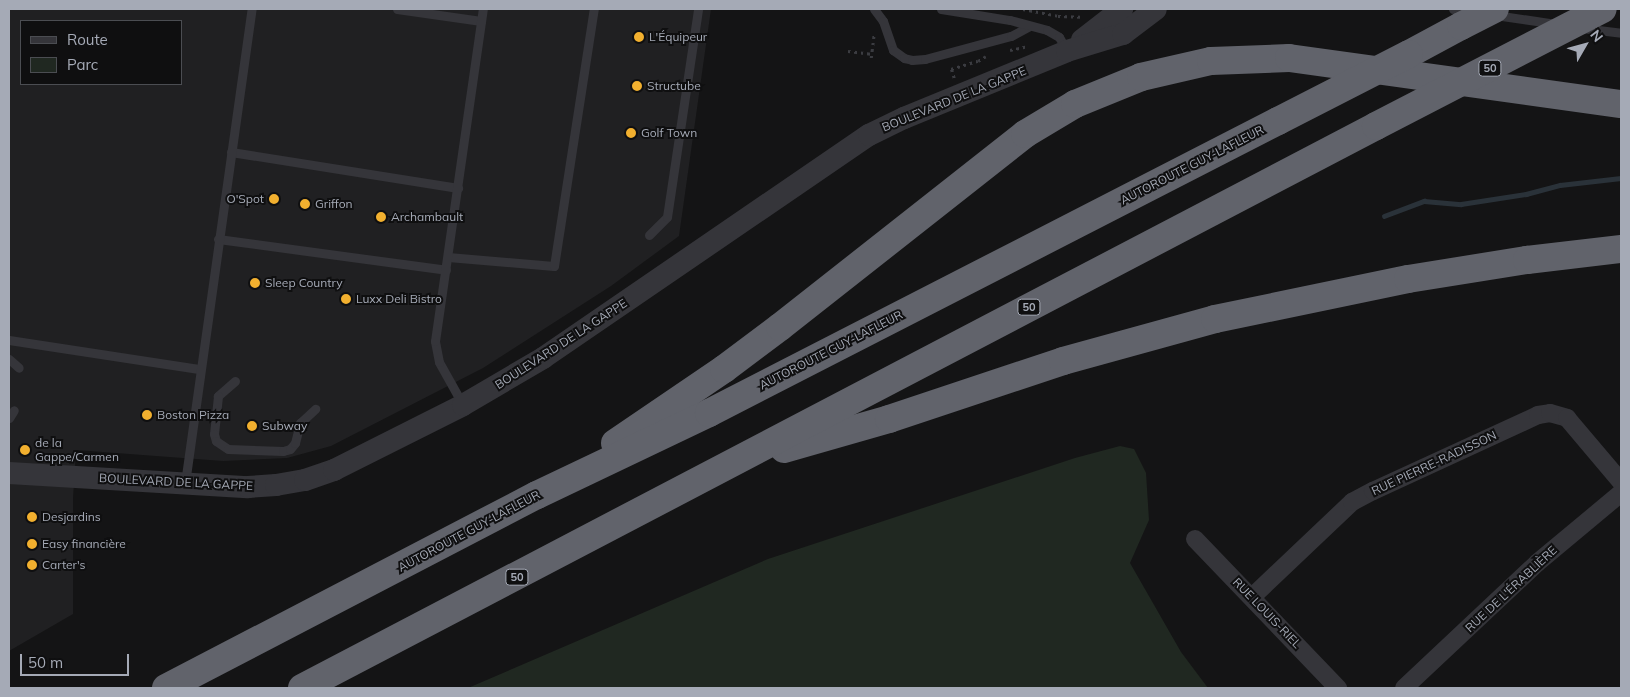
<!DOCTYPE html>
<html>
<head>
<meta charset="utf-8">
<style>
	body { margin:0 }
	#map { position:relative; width:1630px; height:697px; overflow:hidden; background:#141415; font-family:Mulish,sans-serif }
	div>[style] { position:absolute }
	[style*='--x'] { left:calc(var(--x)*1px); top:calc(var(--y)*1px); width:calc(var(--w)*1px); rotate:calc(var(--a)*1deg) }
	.built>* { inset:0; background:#202022 }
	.green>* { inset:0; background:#202821 }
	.stream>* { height:4.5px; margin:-2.25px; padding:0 2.25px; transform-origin:2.25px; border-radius:2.25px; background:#2a3239 }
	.path>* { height:2.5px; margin-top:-1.25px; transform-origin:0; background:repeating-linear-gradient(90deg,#3b3c41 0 2.5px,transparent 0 6.5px) }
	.service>* { height:9px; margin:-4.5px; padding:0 4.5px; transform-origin:4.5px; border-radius:4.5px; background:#35353a }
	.minor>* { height:18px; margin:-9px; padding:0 9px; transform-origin:9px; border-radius:9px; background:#35353a }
	.tertiary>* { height:22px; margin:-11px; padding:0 11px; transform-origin:11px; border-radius:11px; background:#35353a }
	.motorway>* { height:28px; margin:-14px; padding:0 14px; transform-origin:14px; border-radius:14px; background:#61636b }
	.motorway-bridge>* { height:28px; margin:-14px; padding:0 14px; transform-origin:14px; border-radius:14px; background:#61636b }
	.dots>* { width:14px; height:14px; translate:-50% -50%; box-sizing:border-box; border:2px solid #0f0f10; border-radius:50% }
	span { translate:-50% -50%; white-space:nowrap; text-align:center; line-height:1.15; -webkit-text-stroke:4px #0f0f10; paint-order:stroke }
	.shield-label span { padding:1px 4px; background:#0f0f10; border:1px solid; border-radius:4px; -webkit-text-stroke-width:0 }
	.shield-label { font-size:11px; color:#a5aab6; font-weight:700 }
	.poi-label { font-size:12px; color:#a5aab6 }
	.left { translate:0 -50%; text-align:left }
	.right { translate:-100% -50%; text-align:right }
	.street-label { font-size:12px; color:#a5aab6 }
	.frame { position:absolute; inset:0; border:10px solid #a5aab6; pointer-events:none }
	.legend { position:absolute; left:20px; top:20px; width:162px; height:65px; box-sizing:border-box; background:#0f0f10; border:1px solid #4b4d52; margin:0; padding:6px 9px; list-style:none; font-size:15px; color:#a5aab6 }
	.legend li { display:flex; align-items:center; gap:10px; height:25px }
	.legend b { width:25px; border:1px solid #4b4d52 }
	.north { position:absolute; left:1560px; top:20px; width:50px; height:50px; -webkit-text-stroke:4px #0f0f10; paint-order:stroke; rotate:52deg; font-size:14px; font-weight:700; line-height:20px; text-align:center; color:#a5aab6 }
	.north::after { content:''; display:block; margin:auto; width:18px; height:22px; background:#a5aab6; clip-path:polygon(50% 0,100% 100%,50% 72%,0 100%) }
	.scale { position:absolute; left:20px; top:654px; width:109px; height:22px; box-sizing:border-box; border:2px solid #a5aab6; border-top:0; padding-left:6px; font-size:15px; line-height:18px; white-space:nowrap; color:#a5aab6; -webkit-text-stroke:4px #0f0f10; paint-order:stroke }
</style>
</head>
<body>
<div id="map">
	<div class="built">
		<div style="clip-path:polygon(evenodd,9px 9px,711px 9px,679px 236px,611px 286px,483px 368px,331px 446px,287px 458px,223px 461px,76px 450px,73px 498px,73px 614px,9px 651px,9px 9px,21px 21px,181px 21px,181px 84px,21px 84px,21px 21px)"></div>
	</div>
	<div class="green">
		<div style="clip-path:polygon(1120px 446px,1134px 449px,1146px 473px,1149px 520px,1130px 563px,1181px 652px,1208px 688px,468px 688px,768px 559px,1075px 458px)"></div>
	</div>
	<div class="stream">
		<div style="--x:1384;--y:216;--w:43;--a:-20.6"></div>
		<div style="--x:1424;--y:201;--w:37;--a:5"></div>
		<div style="--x:1461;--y:204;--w:66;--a:-8.7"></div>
		<div style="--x:1526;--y:194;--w:35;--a:-15"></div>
		<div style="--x:1560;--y:185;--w:61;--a:-6.5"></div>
	</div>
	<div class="path">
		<div style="--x:1023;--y:9;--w:36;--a:11"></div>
		<div style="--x:1058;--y:16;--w:23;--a:2"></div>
		<div style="--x:1010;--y:50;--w:19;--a:-12"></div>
		<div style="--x:848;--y:51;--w:23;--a:7"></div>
		<div style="--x:871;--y:58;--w:25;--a:-83"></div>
		<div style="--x:954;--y:78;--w:9;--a:-108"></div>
		<div style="--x:951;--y:69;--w:28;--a:-17"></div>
		<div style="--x:978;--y:61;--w:9;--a:-32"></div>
	</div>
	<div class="service">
		<div style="--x:397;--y:9;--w:85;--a:8.1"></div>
		<div style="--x:874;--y:9;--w:15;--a:53"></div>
		<div style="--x:883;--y:21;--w:31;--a:71"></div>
		<div style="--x:893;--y:50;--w:14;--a:36"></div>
		<div style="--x:904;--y:58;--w:8;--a:14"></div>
		<div style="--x:912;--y:60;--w:13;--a:-4"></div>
		<div style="--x:925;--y:59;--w:89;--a:-15"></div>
		<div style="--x:1011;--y:36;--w:21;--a:-28"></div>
		<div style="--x:941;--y:9;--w:70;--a:9.1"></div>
		<div style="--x:1010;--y:20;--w:38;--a:15"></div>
		<div style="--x:1047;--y:30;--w:14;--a:30"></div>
		<div style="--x:1059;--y:37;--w:16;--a:60"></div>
		<div style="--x:1453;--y:9;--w:20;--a:9"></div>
		<div style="--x:1495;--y:15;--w:63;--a:8.3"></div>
		<div style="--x:1582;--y:28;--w:39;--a:7"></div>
		<div style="--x:231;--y:152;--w:230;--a:9"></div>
		<div style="--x:649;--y:235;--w:25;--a:-45"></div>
		<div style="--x:667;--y:217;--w:210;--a:-81.5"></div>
		<div style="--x:218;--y:239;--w:230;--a:7.7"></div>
		<div style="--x:448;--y:257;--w:106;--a:4.9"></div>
		<div style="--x:554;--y:266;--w:260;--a:-81.2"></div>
		<div style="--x:9;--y:340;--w:192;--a:8.7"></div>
		<div style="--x:9;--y:359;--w:13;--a:42"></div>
		<div style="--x:235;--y:381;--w:23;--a:139"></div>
		<div style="--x:218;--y:396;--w:38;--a:96"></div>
		<div style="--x:214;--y:434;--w:7;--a:74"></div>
		<div style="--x:216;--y:441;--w:14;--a:34"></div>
		<div style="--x:228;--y:449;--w:55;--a:2.1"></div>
		<div style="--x:283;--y:451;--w:7;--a:-16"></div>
		<div style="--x:290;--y:449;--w:8;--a:-50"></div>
		<div style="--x:295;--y:443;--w:21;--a:-76"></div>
		<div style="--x:300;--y:423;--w:21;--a:-43"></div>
		<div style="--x:463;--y:405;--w:49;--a:-119.2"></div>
		<div style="--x:439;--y:362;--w:21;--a:-101"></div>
		<div style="--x:435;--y:341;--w:335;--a:-81.8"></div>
		<div style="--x:9;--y:418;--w:9;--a:-58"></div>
		<div style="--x:185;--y:483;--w:479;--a:-82"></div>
	</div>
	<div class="minor">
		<div style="--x:1195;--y:539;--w:207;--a:46.2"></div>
		<div style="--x:1252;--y:597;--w:138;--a:-43.5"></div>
		<div style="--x:1352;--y:502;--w:24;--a:-28"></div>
		<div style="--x:1373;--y:491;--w:182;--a:-24.7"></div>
		<div style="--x:1538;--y:415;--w:12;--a:-9"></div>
		<div style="--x:1550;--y:413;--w:18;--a:16"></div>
		<div style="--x:1567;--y:418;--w:84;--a:49.8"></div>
		<div style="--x:1404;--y:688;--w:183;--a:-43.2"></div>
		<div style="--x:1537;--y:563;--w:109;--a:-39.8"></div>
	</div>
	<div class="tertiary">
		<div style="--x:1082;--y:40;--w:51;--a:-37.8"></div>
		<div style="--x:9;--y:473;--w:239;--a:3.4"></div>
		<div style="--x:248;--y:487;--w:28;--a:-4"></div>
		<div style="--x:276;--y:485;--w:29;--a:-10"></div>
		<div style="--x:305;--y:480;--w:31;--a:-19"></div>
		<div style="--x:334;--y:470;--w:144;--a:-26.7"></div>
		<div style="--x:463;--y:405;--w:93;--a:-30.4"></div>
		<div style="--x:543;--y:358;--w:395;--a:-34.4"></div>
		<div style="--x:869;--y:135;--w:39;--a:-26"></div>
		<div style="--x:904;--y:118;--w:176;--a:-22.3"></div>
		<div style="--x:1067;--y:51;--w:59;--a:-16.9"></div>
		<div style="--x:1123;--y:34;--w:41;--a:-37.1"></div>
	</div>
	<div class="motorway">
		<div style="--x:1409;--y:54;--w:59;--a:-28.3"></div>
		<div style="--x:615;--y:443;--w:132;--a:-34.2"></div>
		<div style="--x:724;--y:369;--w:70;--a:-36.9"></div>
		<div style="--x:780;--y:327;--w:312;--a:-38.2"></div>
		<div style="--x:1025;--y:134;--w:58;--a:-31"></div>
		<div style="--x:1075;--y:104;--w:71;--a:-22.2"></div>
		<div style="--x:1141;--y:77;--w:72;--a:-12.9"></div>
		<div style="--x:1211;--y:61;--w:78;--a:-2.2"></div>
		<div style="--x:1289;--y:58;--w:335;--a:7.9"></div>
		<div style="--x:784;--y:449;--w:109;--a:-15.9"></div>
		<div style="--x:889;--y:419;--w:183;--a:-18.4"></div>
		<div style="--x:1063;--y:361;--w:158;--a:-15.4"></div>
		<div style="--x:1215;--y:319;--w:197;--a:-11.7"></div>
		<div style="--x:1408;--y:279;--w:121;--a:-9.1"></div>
		<div style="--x:1527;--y:260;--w:95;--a:-6.7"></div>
		<div style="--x:166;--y:688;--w:418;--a:-27.5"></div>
		<div style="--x:537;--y:495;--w:191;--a:-25.5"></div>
		<div style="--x:709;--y:413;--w:640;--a:-27.17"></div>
		<div style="--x:302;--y:688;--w:1212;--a:-27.62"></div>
	</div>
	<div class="motorway-bridge">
		<div style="--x:1461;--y:26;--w:38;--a:-27"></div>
		<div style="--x:1278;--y:121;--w:147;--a:-27.1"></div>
		<div style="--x:1376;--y:126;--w:255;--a:-27.3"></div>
	</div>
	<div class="dots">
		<div style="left:639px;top:37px;background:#f2b02f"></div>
		<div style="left:637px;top:86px;background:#f2b02f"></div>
		<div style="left:631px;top:133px;background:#f2b02f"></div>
		<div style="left:274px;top:199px;background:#f2b02f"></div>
		<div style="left:305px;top:204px;background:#f2b02f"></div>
		<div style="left:381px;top:217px;background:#f2b02f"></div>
		<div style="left:255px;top:283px;background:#f2b02f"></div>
		<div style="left:346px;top:299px;background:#f2b02f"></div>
		<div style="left:147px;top:415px;background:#f2b02f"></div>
		<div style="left:252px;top:426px;background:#f2b02f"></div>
		<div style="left:25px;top:450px;background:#f2b02f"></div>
		<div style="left:32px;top:517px;background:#f2b02f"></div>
		<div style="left:32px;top:544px;background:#f2b02f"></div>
		<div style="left:32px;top:565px;background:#f2b02f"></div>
	</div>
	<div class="shield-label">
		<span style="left:1490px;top:68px">50</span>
		<span style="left:1029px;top:307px">50</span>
		<span style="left:517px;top:577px">50</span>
	</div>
	<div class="poi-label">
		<span class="left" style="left:649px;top:37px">L'Équipeur</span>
		<span class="left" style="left:647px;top:86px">Structube</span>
		<span class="left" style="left:641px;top:133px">Golf Town</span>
		<span class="right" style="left:264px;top:199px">O'Spot</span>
		<span class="left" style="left:315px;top:204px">Griffon</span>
		<span class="left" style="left:391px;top:217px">Archambault</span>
		<span class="left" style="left:265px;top:283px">Sleep Country</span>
		<span class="left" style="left:356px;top:299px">Luxx Deli Bistro</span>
		<span class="left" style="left:157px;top:415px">Boston Pizza</span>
		<span class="left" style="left:262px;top:426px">Subway</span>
		<span class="left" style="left:35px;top:450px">de la<br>Gappe/Carmen</span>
		<span class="left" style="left:42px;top:517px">Desjardins</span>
		<span class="left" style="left:42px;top:544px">Easy financière</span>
		<span class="left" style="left:42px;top:565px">Carter's</span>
	</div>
	<div class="street-label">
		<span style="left:954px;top:99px;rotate:-22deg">BOULEVARD DE LA GAPPE</span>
		<span style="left:1192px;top:165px;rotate:-27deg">AUTOROUTE GUY-LAFLEUR</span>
		<span style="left:561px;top:344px;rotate:-33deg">BOULEVARD DE LA GAPPE</span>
		<span style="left:831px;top:350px;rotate:-27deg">AUTOROUTE GUY-LAFLEUR</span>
		<span style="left:1434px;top:463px;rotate:-25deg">RUE PIERRE-RADISSON</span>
		<span style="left:176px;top:482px;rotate:3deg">BOULEVARD DE LA GAPPE</span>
		<span style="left:469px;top:531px;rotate:-28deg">AUTOROUTE GUY-LAFLEUR</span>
		<span style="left:1511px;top:589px;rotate:-43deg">RUE DE L'ÉRABLIÈRE</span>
		<span style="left:1267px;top:613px;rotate:46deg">RUE LOUIS-RIEL</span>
	</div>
	<div class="frame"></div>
	<ul class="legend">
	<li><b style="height:6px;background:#35353a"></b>Route</li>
	<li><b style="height:14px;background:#202821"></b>Parc</li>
	</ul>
	<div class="north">N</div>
	<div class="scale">50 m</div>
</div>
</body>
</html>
